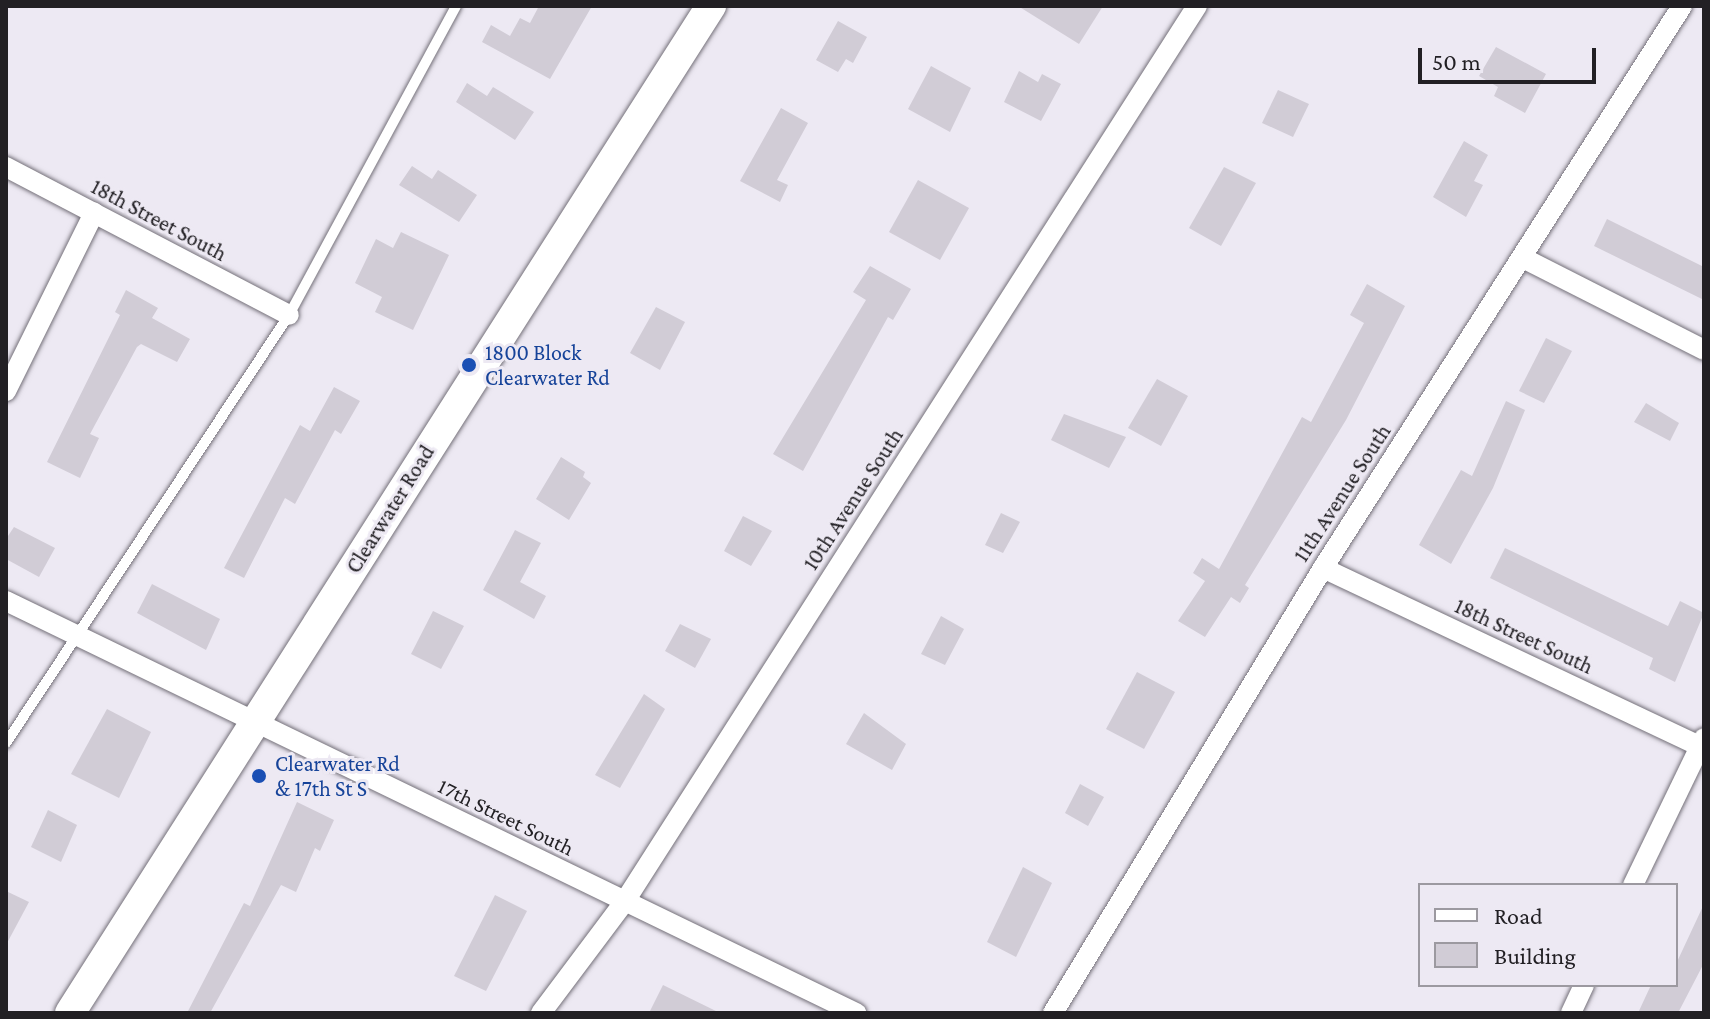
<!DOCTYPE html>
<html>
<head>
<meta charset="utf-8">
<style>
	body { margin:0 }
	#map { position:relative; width:1710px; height:1019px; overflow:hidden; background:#ede9f3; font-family:"Crimson Pro",serif }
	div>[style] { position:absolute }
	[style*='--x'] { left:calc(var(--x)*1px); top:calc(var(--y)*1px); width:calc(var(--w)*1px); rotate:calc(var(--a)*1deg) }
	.building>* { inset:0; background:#d1ccd6 }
	.roads { filter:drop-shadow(0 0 2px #747079) drop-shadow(0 0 2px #747079) }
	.lane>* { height:10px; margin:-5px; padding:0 5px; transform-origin:5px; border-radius:5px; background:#fff }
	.street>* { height:20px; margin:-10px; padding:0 10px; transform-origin:10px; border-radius:10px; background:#fff }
	.secondary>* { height:30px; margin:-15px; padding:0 15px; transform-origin:15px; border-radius:15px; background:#fff }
	.dots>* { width:22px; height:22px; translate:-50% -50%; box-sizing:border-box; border:4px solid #ede9f3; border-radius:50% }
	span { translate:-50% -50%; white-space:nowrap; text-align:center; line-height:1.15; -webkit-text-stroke:6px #ede9f3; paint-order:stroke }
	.street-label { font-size:22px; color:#222024 }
	.transit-label { font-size:22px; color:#164399 }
	.left { translate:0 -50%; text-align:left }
	.frame { position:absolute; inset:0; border:8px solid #222024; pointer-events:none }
	.legend { position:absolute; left:1418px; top:883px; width:260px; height:104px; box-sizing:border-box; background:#ede9f3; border:2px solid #9c99a0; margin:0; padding:10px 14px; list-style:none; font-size:24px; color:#222024 }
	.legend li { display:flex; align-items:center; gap:16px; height:40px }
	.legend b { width:40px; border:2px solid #9c99a0 }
	.scale { position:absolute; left:1418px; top:48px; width:178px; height:36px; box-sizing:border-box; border:4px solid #222024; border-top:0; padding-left:10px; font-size:24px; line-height:28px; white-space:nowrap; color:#222024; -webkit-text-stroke:6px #ede9f3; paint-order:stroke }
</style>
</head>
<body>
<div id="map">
	<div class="building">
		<div style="clip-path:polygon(539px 6px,592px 6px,550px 79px,482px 42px,491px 25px,510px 36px,520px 18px,530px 23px)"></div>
		<div style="clip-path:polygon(1018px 6px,1103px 6px,1079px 44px)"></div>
		<div style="clip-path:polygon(838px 21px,867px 37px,853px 63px,846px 59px,838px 72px,816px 60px)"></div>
		<div style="clip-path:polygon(1496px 47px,1546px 74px,1525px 113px,1494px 96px,1498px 87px,1479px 76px)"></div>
		<div style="clip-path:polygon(931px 66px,971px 88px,950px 132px,908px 109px)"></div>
		<div style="clip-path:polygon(1019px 71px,1038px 82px,1042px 74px,1061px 84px,1041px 121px,1004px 102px)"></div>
		<div style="clip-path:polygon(467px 83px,487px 96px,493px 87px,534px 112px,515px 140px,456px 102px)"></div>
		<div style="clip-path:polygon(1278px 90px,1309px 104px,1293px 137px,1262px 123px)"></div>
		<div style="clip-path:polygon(781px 108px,808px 123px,777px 180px,788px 185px,780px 202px,740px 181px)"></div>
		<div style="clip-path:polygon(1464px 141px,1488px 155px,1474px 181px,1483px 185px,1466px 217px,1433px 197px)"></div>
		<div style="clip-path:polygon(412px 166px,432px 179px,438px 170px,477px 195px,459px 222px,399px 185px)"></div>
		<div style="clip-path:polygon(1224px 167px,1256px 183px,1221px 246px,1189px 228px)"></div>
		<div style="clip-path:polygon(918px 180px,969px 208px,940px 260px,889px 232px)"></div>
		<div style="clip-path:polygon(1607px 219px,1704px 267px,1704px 300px,1594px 246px)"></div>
		<div style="clip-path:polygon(401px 232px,449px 255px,413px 330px,375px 312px,382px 297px,355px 283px,376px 239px,393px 248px)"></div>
		<div style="clip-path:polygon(870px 266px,911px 289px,893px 320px,888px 317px,803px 471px,773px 454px,866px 300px,853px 292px)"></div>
		<div style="clip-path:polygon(1367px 284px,1405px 306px,1346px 420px,1245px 585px,1249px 588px,1240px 603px,1231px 597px,1205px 637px,1178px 621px,1205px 581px,1193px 573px,1202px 558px,1219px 569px,1302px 417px,1311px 422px,1364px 323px,1350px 315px)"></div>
		<div style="clip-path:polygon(126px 290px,158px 308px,152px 318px,190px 339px,177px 362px,141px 344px,137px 347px,90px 434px,99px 438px,80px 478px,47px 462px,120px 315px,115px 312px)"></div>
		<div style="clip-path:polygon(656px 307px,685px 322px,660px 370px,630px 353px)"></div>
		<div style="clip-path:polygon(1546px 338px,1572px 351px,1544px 403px,1519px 391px)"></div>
		<div style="clip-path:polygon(1157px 379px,1188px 396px,1161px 446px,1128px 428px)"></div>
		<div style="clip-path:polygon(334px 387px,360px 401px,341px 434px,335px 430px,295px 504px,285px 498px,244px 578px,224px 568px,300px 425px,310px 431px)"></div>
		<div style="clip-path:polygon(1506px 401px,1525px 410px,1493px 488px,1451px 564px,1419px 545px,1461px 470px,1472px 476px)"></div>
		<div style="clip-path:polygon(1646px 403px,1679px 423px,1670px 441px,1634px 422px)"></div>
		<div style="clip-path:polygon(1064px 414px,1126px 437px,1109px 468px,1051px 440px)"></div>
		<div style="clip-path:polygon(561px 457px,585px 472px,583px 477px,591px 483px,569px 520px,536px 499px)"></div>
		<div style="clip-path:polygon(1001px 513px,1020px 522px,1003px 553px,985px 545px)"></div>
		<div style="clip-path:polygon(743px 516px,772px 531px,751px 566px,724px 551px)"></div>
		<div style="clip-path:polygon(14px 527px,55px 548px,39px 577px,6px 559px,6px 539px)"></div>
		<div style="clip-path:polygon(515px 530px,541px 543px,520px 582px,546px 596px,534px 619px,483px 590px)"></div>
		<div style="clip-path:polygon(1505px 548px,1668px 626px,1680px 601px,1704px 613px,1675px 682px,1649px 669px,1653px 658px,1490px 578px)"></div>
		<div style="clip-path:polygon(152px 584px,220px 619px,206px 650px,137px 613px)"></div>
		<div style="clip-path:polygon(433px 611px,464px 626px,441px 669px,411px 654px)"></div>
		<div style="clip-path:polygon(941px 616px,964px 629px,945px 665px,921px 654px)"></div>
		<div style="clip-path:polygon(680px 624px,711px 639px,695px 668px,665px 651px)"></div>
		<div style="clip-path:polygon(1137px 672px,1175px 692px,1144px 749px,1106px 729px)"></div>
		<div style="clip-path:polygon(644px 694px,665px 709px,620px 788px,595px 775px)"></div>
		<div style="clip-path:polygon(107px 709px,151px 732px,119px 798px,71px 774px)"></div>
		<div style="clip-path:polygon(864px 713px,906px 744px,892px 770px,846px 744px)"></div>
		<div style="clip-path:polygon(1080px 784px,1104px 797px,1088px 826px,1065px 813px)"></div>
		<div style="clip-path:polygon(297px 802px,334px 820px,320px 851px,315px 848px,296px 892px,281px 885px,210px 1013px,187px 1013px,244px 903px,250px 906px)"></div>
		<div style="clip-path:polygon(48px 810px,77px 825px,61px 862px,31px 847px)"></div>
		<div style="clip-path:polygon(1023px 867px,1052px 883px,1016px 957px,987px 942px)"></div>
		<div style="clip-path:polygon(6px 891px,29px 902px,6px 945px)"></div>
		<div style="clip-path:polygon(495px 895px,527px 911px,486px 991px,454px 976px)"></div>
		<div style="clip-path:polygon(1704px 904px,1704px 963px,1678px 1013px,1638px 1013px,1651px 985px,1676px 985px,1676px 964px)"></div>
		<div style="clip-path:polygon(663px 985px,720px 1013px,649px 1013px)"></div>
	</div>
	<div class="roads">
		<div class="lane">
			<div style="--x:6;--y:743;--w:513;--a:-56.53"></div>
			<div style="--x:289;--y:315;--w:351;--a:-61.6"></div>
		</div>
		<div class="street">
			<div style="--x:6;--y:167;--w:319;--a:27.6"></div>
			<div style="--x:1523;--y:258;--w:203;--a:26.9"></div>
			<div style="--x:6;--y:391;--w:199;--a:-63.7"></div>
			<div style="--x:1323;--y:568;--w:421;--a:25.3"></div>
			<div style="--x:6;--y:601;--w:945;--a:25.86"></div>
			<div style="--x:1633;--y:885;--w:163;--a:-64.2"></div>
			<div style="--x:541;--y:1013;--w:140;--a:-53.1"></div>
			<div style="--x:625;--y:901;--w:1062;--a:-57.42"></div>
			<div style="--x:1053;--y:1013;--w:521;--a:-58.75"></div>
			<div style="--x:1323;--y:568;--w:667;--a:-57.43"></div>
			<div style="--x:1571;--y:1013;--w:31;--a:-65"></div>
		</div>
		<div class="secondary">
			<div style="--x:70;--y:1013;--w:1194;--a:-57.52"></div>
		</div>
	</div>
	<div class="dots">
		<div style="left:469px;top:365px;background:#1a4fb4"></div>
		<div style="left:259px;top:776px;background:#1a4fb4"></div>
	</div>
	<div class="street-label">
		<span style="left:159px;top:220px;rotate:28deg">18th Street South</span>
		<span style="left:1342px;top:493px;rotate:-57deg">11th Avenue South</span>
		<span style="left:853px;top:499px;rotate:-57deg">10th Avenue South</span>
		<span style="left:390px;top:509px;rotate:-58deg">Clearwater Road</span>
		<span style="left:1524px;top:636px;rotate:25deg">18th Street South</span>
		<span style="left:506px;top:817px;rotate:26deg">17th Street South</span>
	</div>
	<div class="transit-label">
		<span class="left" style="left:485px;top:365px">1800 Block<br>Clearwater Rd</span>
		<span class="left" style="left:275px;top:776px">Clearwater Rd<br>&amp; 17th St S</span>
	</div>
	<div class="frame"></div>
	<ul class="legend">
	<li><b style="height:10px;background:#fff"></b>Road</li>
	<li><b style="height:22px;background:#d1ccd6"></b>Building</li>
	</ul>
	<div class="scale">50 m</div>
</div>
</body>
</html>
